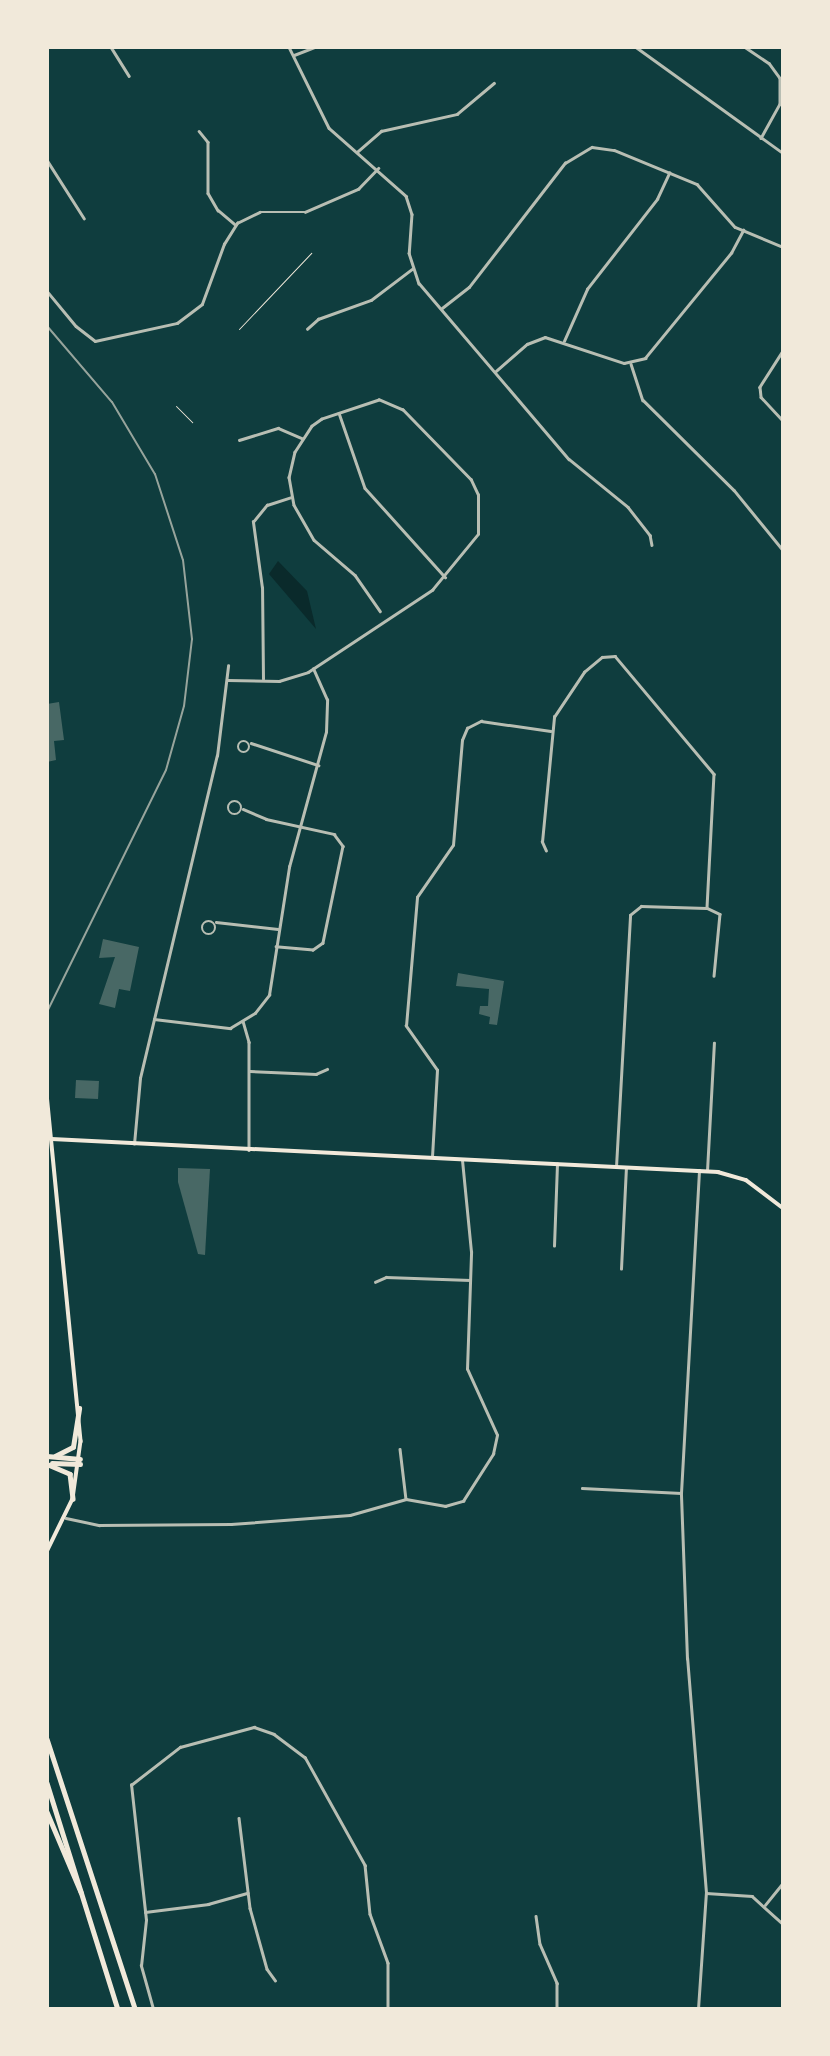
<!DOCTYPE html>
<html>
<head>
<meta charset="utf-8">
<style>
	body { margin:0 }
	#map { position:relative; width:830px; height:2056px; overflow:hidden; background:#0f3d3e; font-family:Ubuntu,sans-serif }
	div>[style] { position:absolute }
	[style*='--x'] { left:calc(var(--x)*1px); top:calc(var(--y)*1px); width:calc(var(--w)*1px); rotate:calc(var(--a)*1deg) }
	.water>* { inset:0; background:#0a2a2b }
	.building>* { inset:0; background:#486865 }
	.path>* { height:1px; margin:-0.5px; padding:0 0.5px; transform-origin:0.5px; border-radius:0.5px; background:#f1e9da }
	.minor>* { height:2.5px; margin:-1.25px; padding:0 1.25px; transform-origin:1.25px; border-radius:1.25px; background:#b8beb3 }
	.minor>.ring { margin:-1.25px; padding:0; box-sizing:content-box; background:none; border:2.5px solid #b8beb3; border-radius:50% }
	.secondary>* { height:3.5px; margin:-1.75px; padding:0 1.75px; transform-origin:1.75px; border-radius:1.75px; background:#f1e9da }
	.primary>* { height:3.5px; margin:-1.75px; padding:0 1.75px; transform-origin:1.75px; border-radius:1.75px; background:#f1e9da }
	.motorway>* { height:4.5px; margin:-2.25px; padding:0 2.25px; transform-origin:2.25px; border-radius:2.25px; background:#f1e9da }
	.rail>* { height:2px; margin:-1px; padding:0 1px; transform-origin:1px; border-radius:1px; background:#97a49c }
	span { translate:-50% -50%; white-space:nowrap; text-align:center; line-height:1.15; -webkit-text-stroke:5px #f1e9da; paint-order:stroke }
	.frame { position:absolute; inset:0; border:49px solid #f1e9da; pointer-events:none }
</style>
</head>
<body>
<div id="map">
	<div class="water">
		<div style="clip-path:polygon(278px 561px,307px 591px,316px 629px,269px 574px)"></div>
	</div>
	<div class="building">
		<div style="clip-path:polygon(59px 702px,64px 740px,54px 741px,56px 760px,47px 762px,47px 704px)"></div>
		<div style="clip-path:polygon(103px 939px,139px 947px,130px 991px,119px 989px,115px 1008px,99px 1004px,115px 957px,99px 958px)"></div>
		<div style="clip-path:polygon(458px 973px,504px 981px,497px 1025px,489px 1024px,490px 1017px,479px 1014px,480px 1006px,488px 1006px,489px 989px,456px 986px)"></div>
		<div style="clip-path:polygon(76px 1080px,99px 1081px,98px 1099px,75px 1098px)"></div>
		<div style="clip-path:polygon(178px 1168px,210px 1169px,205px 1255px,198px 1254px,178px 1182px)"></div>
	</div>
	<div class="path">
		<div style="--x:239;--y:329;--w:105;--a:-46.5"></div>
		<div style="--x:176;--y:406;--w:23;--a:45"></div>
	</div>
	<div class="minor">
		<div style="--x:111;--y:47;--w:34;--a:58"></div>
		<div style="--x:289;--y:47;--w:90;--a:63.7"></div>
		<div style="--x:329;--y:128;--w:103;--a:41.4"></div>
		<div style="--x:406;--y:196;--w:19;--a:72"></div>
		<div style="--x:412;--y:214;--w:39;--a:94"></div>
		<div style="--x:409;--y:253;--w:32;--a:72"></div>
		<div style="--x:419;--y:283;--w:231;--a:49.6"></div>
		<div style="--x:569;--y:459;--w:76;--a:39.1"></div>
		<div style="--x:628;--y:507;--w:36;--a:52"></div>
		<div style="--x:650;--y:535;--w:10;--a:79"></div>
		<div style="--x:636;--y:47;--w:181;--a:35.8"></div>
		<div style="--x:745;--y:47;--w:29;--a:34"></div>
		<div style="--x:769;--y:63;--w:19;--a:54"></div>
		<div style="--x:780;--y:78;--w:26;--a:90"></div>
		<div style="--x:780;--y:104;--w:39;--a:119"></div>
		<div style="--x:294;--y:55;--w:22;--a:-21"></div>
		<div style="--x:199;--y:131;--w:14;--a:51"></div>
		<div style="--x:208;--y:142;--w:51;--a:90"></div>
		<div style="--x:208;--y:193;--w:20;--a:60"></div>
		<div style="--x:218;--y:210;--w:23;--a:40"></div>
		<div style="--x:357;--y:152;--w:32;--a:-41"></div>
		<div style="--x:381;--y:131;--w:78;--a:-12.6"></div>
		<div style="--x:457;--y:114;--w:48;--a:-40"></div>
		<div style="--x:47;--y:160;--w:69;--a:57.5"></div>
		<div style="--x:47;--y:291;--w:45;--a:50.4"></div>
		<div style="--x:76;--y:326;--w:24;--a:38"></div>
		<div style="--x:95;--y:341;--w:84;--a:-12.4"></div>
		<div style="--x:177;--y:323;--w:31;--a:-37"></div>
		<div style="--x:202;--y:304;--w:64;--a:-69.9"></div>
		<div style="--x:224;--y:244;--w:25;--a:-58"></div>
		<div style="--x:237;--y:223;--w:25;--a:-26"></div>
		<div style="--x:260;--y:212;--w:45;--a:0"></div>
		<div style="--x:305;--y:212;--w:58;--a:-23.5"></div>
		<div style="--x:358;--y:189;--w:29;--a:-46"></div>
		<div style="--x:442;--y:308;--w:34;--a:-38"></div>
		<div style="--x:469;--y:287;--w:157;--a:-52.3"></div>
		<div style="--x:565;--y:163;--w:31;--a:-31"></div>
		<div style="--x:592;--y:147;--w:22;--a:8"></div>
		<div style="--x:614;--y:150;--w:90;--a:22.3"></div>
		<div style="--x:697;--y:184;--w:57;--a:48.5"></div>
		<div style="--x:735;--y:227;--w:52;--a:22.6"></div>
		<div style="--x:307;--y:329;--w:15;--a:-42"></div>
		<div style="--x:318;--y:319;--w:56;--a:-19.7"></div>
		<div style="--x:371;--y:300;--w:51;--a:-37.1"></div>
		<div style="--x:564;--y:341;--w:57;--a:-66.1"></div>
		<div style="--x:587;--y:289;--w:114;--a:-52.1"></div>
		<div style="--x:657;--y:199;--w:29;--a:-65"></div>
		<div style="--x:783;--y:351;--w:43;--a:122.6"></div>
		<div style="--x:760;--y:387;--w:10;--a:84"></div>
		<div style="--x:761;--y:397;--w:33;--a:47"></div>
		<div style="--x:631;--y:364;--w:38;--a:72"></div>
		<div style="--x:643;--y:400;--w:128;--a:44.7"></div>
		<div style="--x:734;--y:490;--w:77;--a:50.8"></div>
		<div style="--x:496;--y:371;--w:41;--a:-41.1"></div>
		<div style="--x:527;--y:344;--w:19;--a:-21"></div>
		<div style="--x:545;--y:337;--w:83;--a:18.2"></div>
		<div style="--x:624;--y:363;--w:22;--a:-13"></div>
		<div style="--x:645;--y:358;--w:136;--a:-50.7"></div>
		<div style="--x:731;--y:253;--w:26;--a:-62"></div>
		<div style="--x:339;--y:413;--w:79;--a:70.9"></div>
		<div style="--x:365;--y:488;--w:120;--a:48"></div>
		<div style="--x:239;--y:440;--w:41;--a:-17.1"></div>
		<div style="--x:278;--y:428;--w:26;--a:23"></div>
		<div style="--x:263;--y:679;--w:91;--a:-90.6"></div>
		<div style="--x:262;--y:588;--w:67;--a:-97.8"></div>
		<div style="--x:253;--y:522;--w:22;--a:-51"></div>
		<div style="--x:267;--y:505;--w:25;--a:-18"></div>
		<div style="--x:228;--y:680;--w:51;--a:1.1"></div>
		<div style="--x:279;--y:681;--w:30;--a:-17"></div>
		<div style="--x:308;--y:672;--w:149;--a:-33.5"></div>
		<div style="--x:432;--y:590;--w:72;--a:-50.6"></div>
		<div style="--x:478;--y:534;--w:39;--a:-90"></div>
		<div style="--x:478;--y:495;--w:17;--a:-115"></div>
		<div style="--x:471;--y:480;--w:98;--a:-134.2"></div>
		<div style="--x:403;--y:410;--w:26;--a:-157"></div>
		<div style="--x:379;--y:400;--w:60;--a:161.6"></div>
		<div style="--x:322;--y:419;--w:12;--a:145"></div>
		<div style="--x:312;--y:426;--w:31;--a:123"></div>
		<div style="--x:295;--y:452;--w:26;--a:103"></div>
		<div style="--x:289;--y:477;--w:28;--a:80"></div>
		<div style="--x:294;--y:505;--w:40;--a:60.3"></div>
		<div style="--x:314;--y:540;--w:54;--a:40.5"></div>
		<div style="--x:355;--y:575;--w:44;--a:55.2"></div>
		<div class="ring" style="left:238px;top:741px;width:9.5px;height:9.5px"></div>
		<div style="--x:251;--y:743;--w:71;--a:18.2"></div>
		<div class="ring" style="left:228px;top:801px;width:11.5px;height:11.5px"></div>
		<div style="--x:243;--y:809;--w:25;--a:23"></div>
		<div style="--x:266;--y:819;--w:70;--a:12.4"></div>
		<div style="--x:334;--y:834;--w:15;--a:53"></div>
		<div style="--x:343;--y:846;--w:99;--a:101.7"></div>
		<div style="--x:323;--y:943;--w:12;--a:145"></div>
		<div style="--x:313;--y:950;--w:37;--a:-175"></div>
		<div style="--x:546;--y:851;--w:10;--a:-114"></div>
		<div style="--x:542;--y:842;--w:126;--a:-84.5"></div>
		<div style="--x:554;--y:717;--w:54;--a:-56.3"></div>
		<div style="--x:584;--y:672;--w:23;--a:-40"></div>
		<div style="--x:602;--y:657;--w:13;--a:-4"></div>
		<div style="--x:615;--y:656;--w:154;--a:50"></div>
		<div style="--x:714;--y:774;--w:134;--a:93"></div>
		<div style="--x:707;--y:908;--w:14;--a:25"></div>
		<div style="--x:720;--y:914;--w:62;--a:95.5"></div>
		<div class="ring" style="left:202px;top:921px;width:11.5px;height:11.5px"></div>
		<div style="--x:216;--y:922;--w:62;--a:6.4"></div>
		<div style="--x:154;--y:1019;--w:77;--a:6.8"></div>
		<div style="--x:230;--y:1028;--w:29;--a:-31"></div>
		<div style="--x:255;--y:1013;--w:23;--a:-52"></div>
		<div style="--x:269;--y:995;--w:130;--a:-81.1"></div>
		<div style="--x:289;--y:867;--w:140;--a:-74.7"></div>
		<div style="--x:326;--y:732;--w:32;--a:-88"></div>
		<div style="--x:327;--y:700;--w:34;--a:-114"></div>
		<div style="--x:243;--y:1021;--w:22;--a:74"></div>
		<div style="--x:249;--y:1042;--w:108;--a:90"></div>
		<div style="--x:250;--y:1071;--w:66;--a:2.6"></div>
		<div style="--x:316;--y:1074;--w:12;--a:-24"></div>
		<div style="--x:134;--y:1144;--w:66;--a:-84.8"></div>
		<div style="--x:140;--y:1078;--w:331;--a:-76.6"></div>
		<div style="--x:217;--y:756;--w:91;--a:-83"></div>
		<div style="--x:432;--y:1157;--w:87;--a:-86.7"></div>
		<div style="--x:437;--y:1070;--w:54;--a:-125.2"></div>
		<div style="--x:406;--y:1026;--w:129;--a:-85.1"></div>
		<div style="--x:417;--y:897;--w:63;--a:-55.3"></div>
		<div style="--x:453;--y:845;--w:105;--a:-85.1"></div>
		<div style="--x:462;--y:740;--w:13;--a:-67"></div>
		<div style="--x:467;--y:728;--w:16;--a:-27"></div>
		<div style="--x:481;--y:721;--w:70;--a:8.2"></div>
		<div style="--x:616;--y:1167;--w:252;--a:-86.8"></div>
		<div style="--x:630;--y:915;--w:14;--a:-39"></div>
		<div style="--x:641;--y:906;--w:65;--a:1.8"></div>
		<div style="--x:707;--y:1171;--w:128;--a:-86.9"></div>
		<div style="--x:554;--y:1246;--w:82;--a:-87.9"></div>
		<div style="--x:621;--y:1269;--w:101;--a:-87.2"></div>
		<div style="--x:375;--y:1282;--w:12;--a:-24"></div>
		<div style="--x:386;--y:1277;--w:84;--a:2"></div>
		<div style="--x:400;--y:1449;--w:50;--a:83.2"></div>
		<div style="--x:582;--y:1488;--w:99;--a:2.9"></div>
		<div style="--x:66;--y:1518;--w:34;--a:12"></div>
		<div style="--x:99;--y:1525;--w:132;--a:-0.4"></div>
		<div style="--x:231;--y:1524;--w:119;--a:-4.3"></div>
		<div style="--x:350;--y:1515;--w:58;--a:-15.9"></div>
		<div style="--x:406;--y:1499;--w:40;--a:10"></div>
		<div style="--x:445;--y:1506;--w:19;--a:-16"></div>
		<div style="--x:463;--y:1501;--w:56;--a:-57.4"></div>
		<div style="--x:493;--y:1454;--w:19;--a:-78"></div>
		<div style="--x:497;--y:1435;--w:72;--a:-114.4"></div>
		<div style="--x:467;--y:1369;--w:117;--a:-88"></div>
		<div style="--x:471;--y:1252;--w:91;--a:-95.6"></div>
		<div style="--x:239;--y:1818;--w:91;--a:83"></div>
		<div style="--x:250;--y:1908;--w:63;--a:74.4"></div>
		<div style="--x:267;--y:1969;--w:14;--a:54"></div>
		<div style="--x:706;--y:1893;--w:46;--a:3.7"></div>
		<div style="--x:752;--y:1896;--w:42;--a:42.1"></div>
		<div style="--x:765;--y:1905;--w:28;--a:-51"></div>
		<div style="--x:145;--y:1912;--w:64;--a:-7.2"></div>
		<div style="--x:208;--y:1904;--w:41;--a:-15.8"></div>
		<div style="--x:536;--y:1916;--w:28;--a:82"></div>
		<div style="--x:540;--y:1944;--w:43;--a:66.4"></div>
		<div style="--x:557;--y:1983;--w:26;--a:90"></div>
		<div style="--x:153;--y:2009;--w:45;--a:-105.6"></div>
		<div style="--x:141;--y:1966;--w:46;--a:-83.8"></div>
		<div style="--x:146;--y:1920;--w:136;--a:-96.3"></div>
		<div style="--x:131;--y:1785;--w:62;--a:-37.8"></div>
		<div style="--x:180;--y:1747;--w:77;--a:-15.1"></div>
		<div style="--x:254;--y:1727;--w:21;--a:19"></div>
		<div style="--x:274;--y:1734;--w:39;--a:37"></div>
		<div style="--x:305;--y:1757;--w:124;--a:60.9"></div>
		<div style="--x:365;--y:1865;--w:49;--a:84.2"></div>
		<div style="--x:370;--y:1914;--w:52;--a:69.8"></div>
		<div style="--x:388;--y:1963;--w:46;--a:90"></div>
		<div style="--x:698;--y:2009;--w:116;--a:-86.1"></div>
		<div style="--x:706;--y:1893;--w:235;--a:-94.6"></div>
		<div style="--x:687;--y:1659;--w:166;--a:-92.1"></div>
		<div style="--x:681;--y:1493;--w:323;--a:-86.8"></div>
	</div>
	<div class="secondary">
		<div style="--x:52;--y:1139;--w:667;--a:2.84"></div>
		<div style="--x:718;--y:1172;--w:29;--a:16"></div>
		<div style="--x:746;--y:1180;--w:46;--a:37.1"></div>
	</div>
	<div class="primary">
		<div style="--x:47;--y:1094;--w:349;--a:84.4"></div>
		<div style="--x:81;--y:1441;--w:59;--a:97.9"></div>
		<div style="--x:73;--y:1499;--w:59;--a:116.1"></div>
	</div>
	<div class="motorway">
		<div style="--x:47;--y:1456;--w:33;--a:5"></div>
		<div style="--x:55;--y:1456;--w:20;--a:-27"></div>
		<div style="--x:73;--y:1447;--w:39;--a:-81"></div>
		<div style="--x:52;--y:1463;--w:28;--a:2"></div>
		<div style="--x:47;--y:1464;--w:25;--a:23"></div>
		<div style="--x:70;--y:1474;--w:25;--a:83"></div>
		<div style="--x:47;--y:1739;--w:284;--a:71.9"></div>
		<div style="--x:47;--y:1783;--w:237;--a:72.6"></div>
		<div style="--x:47;--y:1812;--w:87;--a:67"></div>
	</div>
	<div class="rail">
		<div style="--x:47;--y:326;--w:100;--a:49.5"></div>
		<div style="--x:112;--y:402;--w:84;--a:59.2"></div>
		<div style="--x:155;--y:474;--w:90;--a:72"></div>
		<div style="--x:183;--y:560;--w:80;--a:83.5"></div>
		<div style="--x:192;--y:639;--w:67;--a:96.8"></div>
		<div style="--x:184;--y:706;--w:66;--a:105.7"></div>
		<div style="--x:166;--y:770;--w:270;--a:116.2"></div>
	</div>
	<div class="frame"></div>
</div>
</body>
</html>
